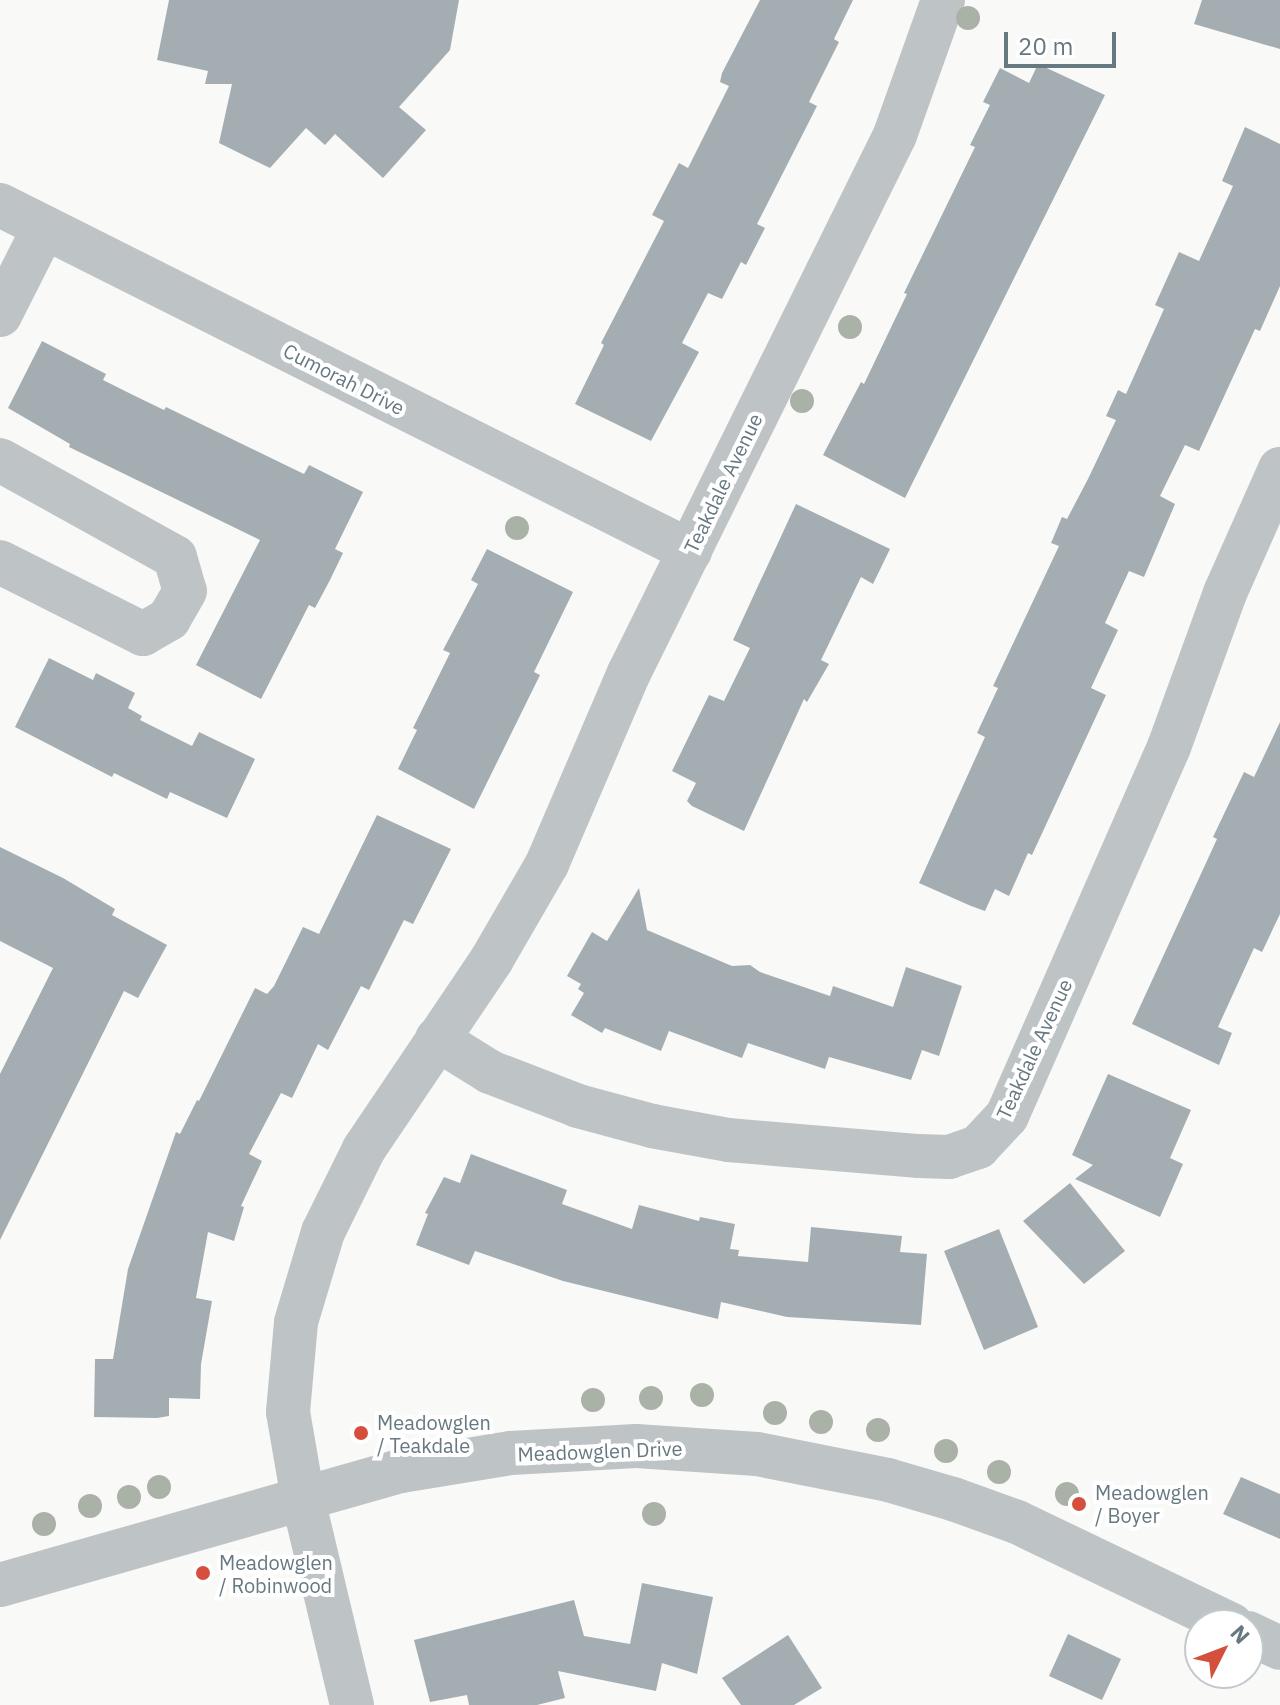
<!DOCTYPE html>
<html>
<head>
<meta charset="utf-8">
<style>
	body { margin:0 }
	#map { position:relative; width:1280px; height:1705px; overflow:hidden; background:#f9f9f7; font-family:"IBM Plex Sans",sans-serif }
	div>[style] { position:absolute }
	[style*='--x'] { left:calc(var(--x)*1px); top:calc(var(--y)*1px); width:calc(var(--w)*1px); rotate:calc(var(--a)*1deg) }
	.building>* { inset:0; background:#a4aeb2 }
	.minor>* { height:44px; margin:-22px; padding:0 22px; transform-origin:22px; border-radius:22px; background:#bec4c6 }
	.trees>* { width:24px; height:24px; margin:-12px; border-radius:50%; background:#aab2a7 }
	.dots>* { width:22px; height:22px; translate:-50% -50%; box-sizing:border-box; border:4px solid #fff; border-radius:50% }
	span { translate:-50% -50%; white-space:nowrap; text-align:center; line-height:1.15; -webkit-text-stroke:8px #fff; paint-order:stroke }
	.street-label { font-size:20px; color:#667880 }
	.poi-label { font-size:20px; color:#667880 }
	.left { translate:0 -50%; text-align:left }
	.north { position:absolute; left:1184px; top:1609px; width:80px; height:80px; box-sizing:border-box; background:#fff; border:2px solid #c2c9cc; border-radius:50%; rotate:48deg; font-size:22px; font-weight:700; line-height:32px; text-align:center; color:#667880 }
	.north::after { content:''; display:block; margin:auto; width:28px; height:36px; background:#d5503c; clip-path:polygon(50% 0,100% 100%,50% 72%,0 100%) }
	.scale { position:absolute; left:1004px; top:32px; width:112px; height:36px; box-sizing:border-box; border:4px solid #667880; border-top:0; padding-left:10px; font-size:24px; line-height:28px; white-space:nowrap; color:#667880; -webkit-text-stroke:6px #fff; paint-order:stroke }
</style>
</head>
<body>
<div id="map">
	<div class="building">
		<div style="clip-path:polygon(169px 0,459px 0,450px 50px,399px 107px,426px 130px,383px 178px,335px 134px,325px 145px,306px 128px,270px 168px,219px 143px,232px 84px,205px 84px,208px 71px,157px 60px)"></div>
		<div style="clip-path:polygon(760px 0,853px 0,834px 39px,839px 42px,809px 102px,817px 106px,757px 224px,765px 228px,746px 265px,741px 262px,722px 299px,708px 293px,682px 343px,699px 352px,651px 441px,575px 404px,604px 345px,601px 343px,664px 221px,652px 215px,679px 163px,688px 168px,729px 86px,720px 82px,722px 73px)"></div>
		<div style="clip-path:polygon(1202px 0,1280px 0,1280px 49px,1194px 24px)"></div>
		<div style="clip-path:polygon(1038px 64px,1105px 95px,905px 498px,823px 455px,861px 382px,864px 384px,907px 294px,904px 293px,975px 147px,970px 145px,990px 105px,983px 102px,1000px 68px,1029px 83px)"></div>
		<div style="clip-path:polygon(1245px 127px,1280px 144px,1280px 286px,1260px 331px,1255px 329px,1199px 451px,1185px 445px,1160px 496px,1175px 504px,1144px 577px,1129px 571px,1105px 623px,1118px 630px,1091px 688px,1106px 695px,1032px 855px,1028px 853px,1009px 896px,995px 889px,985px 911px,971px 906px,919px 883px,985px 737px,977px 733px,998px 688px,993px 686px,1059px 546px,1051px 543px,1062px 517px,1067px 519px,1088px 479px,1116px 420px,1106px 416px,1118px 390px,1126px 394px,1164px 309px,1155px 305px,1179px 252px,1199px 261px,1233px 186px,1222px 181px)"></div>
		<div style="clip-path:polygon(42px 341px,106px 374px,103px 380px,133px 395px,164px 410px,166px 407px,304px 474px,309px 465px,363px 492px,335px 549px,343px 553px,330px 580px,315px 608px,309px 605px,261px 699px,196px 665px,260px 540px,69px 447px,70px 444px,8px 408px)"></div>
		<div style="clip-path:polygon(796px 504px,890px 549px,873px 584px,861px 577px,821px 660px,829px 664px,807px 702px,804px 699px,744px 831px,692px 806px,687px 801px,696px 783px,672px 771px,709px 695px,724px 701px,750px 648px,733px 640px)"></div>
		<div style="clip-path:polygon(487px 549px,573px 592px,534px 672px,540px 675px,474px 809px,398px 769px,417px 730px,413px 728px,450px 653px,443px 650px,478px 584px,471px 580px)"></div>
		<div style="clip-path:polygon(49px 658px,93px 680px,96px 673px,135px 693px,128px 708px,142px 716px,140px 720px,192px 746px,199px 732px,255px 759px,227px 818px,170px 792px,167px 799px,114px 773px,112px 777px,15px 727px)"></div>
		<div style="clip-path:polygon(1280px 722px,1280px 914px,1262px 952px,1254px 948px,1218px 1027px,1232px 1033px,1219px 1065px,1132px 1024px,1217px 839px,1213px 837px,1244px 772px,1254px 777px)"></div>
		<div style="clip-path:polygon(377px 815px,451px 849px,413px 924px,404px 920px,369px 990px,361px 986px,328px 1050px,318px 1044px,292px 1098px,281px 1093px,249px 1154px,262px 1161px,241px 1206px,244px 1207px,234px 1241px,208px 1232px,196px 1298px,212px 1301px,201px 1364px,200px 1399px,169px 1398px,169px 1416px,157px 1418px,94px 1417px,95px 1359px,113px 1359px,128px 1269px,176px 1132px,180px 1134px,197px 1100px,199px 1101px,255px 988px,267px 994px,274px 986px,303px 927px,319px 934px)"></div>
		<div style="clip-path:polygon(0 847px,63px 878px,115px 909px,112px 915px,167px 945px,138px 998px,124px 991px,0 1240px,0 1074px,53px 968px,0 941px)"></div>
		<div style="clip-path:polygon(639px 888px,647px 930px,732px 966px,750px 965px,760px 972px,830px 996px,833px 986px,893px 1007px,906px 967px,962px 986px,939px 1056px,922px 1050px,911px 1080px,829px 1057px,825px 1069px,748px 1043px,742px 1058px,669px 1031px,661px 1051px,605px 1028px,602px 1033px,571px 1015px,584px 993px,578px 989px,581px 984px,567px 976px,592px 932px,607px 941px)"></div>
		<div style="clip-path:polygon(1108px 1074px,1191px 1110px,1170px 1158px,1183px 1164px,1160px 1217px,1075px 1179px,1093px 1165px,1072px 1155px)"></div>
		<div style="clip-path:polygon(471px 1154px,567px 1190px,562px 1204px,632px 1229px,639px 1205px,699px 1221px,700px 1217px,735px 1224px,730px 1249px,739px 1250px,738px 1256px,808px 1262px,811px 1227px,902px 1236px,900px 1252px,927px 1254px,921px 1325px,787px 1317px,721px 1302px,718px 1319px,563px 1281px,475px 1251px,469px 1265px,416px 1245px,428px 1214px,425px 1213px,444px 1177px,460px 1183px)"></div>
		<div style="clip-path:polygon(1070px 1183px,1125px 1251px,1084px 1284px,1023px 1221px)"></div>
		<div style="clip-path:polygon(999px 1229px,1038px 1327px,984px 1350px,944px 1251px)"></div>
		<div style="clip-path:polygon(1241px 1477px,1280px 1494px,1280px 1539px,1223px 1514px)"></div>
		<div style="clip-path:polygon(642px 1583px,713px 1597px,697px 1674px,662px 1663px,656px 1691px,558px 1671px,565px 1698px,537px 1705px,469px 1705px,467px 1695px,430px 1702px,414px 1640px,574px 1600px,584px 1636px,630px 1644px)"></div>
		<div style="clip-path:polygon(1068px 1634px,1121px 1659px,1102px 1700px,1049px 1676px)"></div>
		<div style="clip-path:polygon(788px 1635px,822px 1688px,794px 1705px,741px 1705px,722px 1678px)"></div>
	</div>
	<div class="minor">
		<div style="--x:0;--y:205;--w:772;--a:26.63"></div>
		<div style="--x:0;--y:315;--w:97;--a:-63.2"></div>
		<div style="--x:0;--y:460;--w:200;--a:29"></div>
		<div style="--x:175;--y:557;--w:35;--a:74"></div>
		<div style="--x:185;--y:591;--w:32;--a:120"></div>
		<div style="--x:169;--y:619;--w:30;--a:150"></div>
		<div style="--x:143;--y:634;--w:160;--a:-153.3"></div>
		<div style="--x:437;--y:1039;--w:62;--a:31.9"></div>
		<div style="--x:490;--y:1072;--w:94;--a:21.1"></div>
		<div style="--x:578;--y:1106;--w:77;--a:15.1"></div>
		<div style="--x:652;--y:1126;--w:77;--a:10.4"></div>
		<div style="--x:728;--y:1140;--w:192;--a:4.8"></div>
		<div style="--x:919;--y:1156;--w:30;--a:2"></div>
		<div style="--x:949;--y:1157;--w:31;--a:-19"></div>
		<div style="--x:978;--y:1147;--w:42;--a:-46.9"></div>
		<div style="--x:1007;--y:1116;--w:403;--a:-66.3"></div>
		<div style="--x:1169;--y:747;--w:164;--a:-70"></div>
		<div style="--x:1225;--y:593;--w:136;--a:-66.1"></div>
		<div style="--x:0;--y:1585;--w:417;--a:-15.9"></div>
		<div style="--x:401;--y:1471;--w:111;--a:-9.3"></div>
		<div style="--x:511;--y:1453;--w:125;--a:-3.2"></div>
		<div style="--x:636;--y:1446;--w:121;--a:3.8"></div>
		<div style="--x:757;--y:1454;--w:134;--a:11.2"></div>
		<div style="--x:888;--y:1480;--w:68;--a:16.3"></div>
		<div style="--x:953;--y:1499;--w:68;--a:19.8"></div>
		<div style="--x:1017;--y:1522;--w:238;--a:25.6"></div>
		<div style="--x:1248;--y:1633;--w:35;--a:25"></div>
		<div style="--x:352;--y:1705;--w:212;--a:-103.4"></div>
		<div style="--x:303;--y:1499;--w:88;--a:-99.8"></div>
		<div style="--x:288;--y:1412;--w:90;--a:-84.9"></div>
		<div style="--x:296;--y:1322;--w:94;--a:-73.3"></div>
		<div style="--x:323;--y:1232;--w:93;--a:-63.7"></div>
		<div style="--x:364;--y:1149;--w:229;--a:-56"></div>
		<div style="--x:492;--y:959;--w:110;--a:-59.9"></div>
		<div style="--x:547;--y:864;--w:208;--a:-66.8"></div>
		<div style="--x:629;--y:673;--w:600;--a:-63.69"></div>
		<div style="--x:895;--y:135;--w:143;--a:-70.4"></div>
	</div>
	<div class="trees">
		<div style="left:968px;top:18px"></div>
		<div style="left:850px;top:327px"></div>
		<div style="left:802px;top:401px"></div>
		<div style="left:517px;top:528px"></div>
		<div style="left:702px;top:1395px"></div>
		<div style="left:651px;top:1398px"></div>
		<div style="left:593px;top:1400px"></div>
		<div style="left:775px;top:1413px"></div>
		<div style="left:821px;top:1422px"></div>
		<div style="left:878px;top:1430px"></div>
		<div style="left:946px;top:1451px"></div>
		<div style="left:999px;top:1472px"></div>
		<div style="left:159px;top:1487px"></div>
		<div style="left:1067px;top:1494px"></div>
		<div style="left:129px;top:1497px"></div>
		<div style="left:90px;top:1506px"></div>
		<div style="left:654px;top:1514px"></div>
		<div style="left:44px;top:1524px"></div>
	</div>
	<div class="dots">
		<div style="left:361px;top:1433px;background:#d5503c"></div>
		<div style="left:1079px;top:1504px;background:#d5503c"></div>
		<div style="left:203px;top:1573px;background:#d5503c"></div>
	</div>
	<div class="street-label">
		<span style="left:344px;top:379px;rotate:27deg">Cumorah Drive</span>
		<span style="left:723px;top:483px;rotate:-64deg">Teakdale Avenue</span>
		<span style="left:1034px;top:1049px;rotate:-65deg">Teakdale Avenue</span>
		<span style="left:600px;top:1451px;rotate:-2deg">Meadowglen Drive</span>
	</div>
	<div class="poi-label">
		<span class="left" style="left:377px;top:1434px">Meadowglen<br>/ Teakdale</span>
		<span class="left" style="left:1095px;top:1504px">Meadowglen<br>/ Boyer</span>
		<span class="left" style="left:219px;top:1574px">Meadowglen<br>/ Robinwood</span>
	</div>
	<div class="north">N</div>
	<div class="scale">20 m</div>
</div>
</body>
</html>
